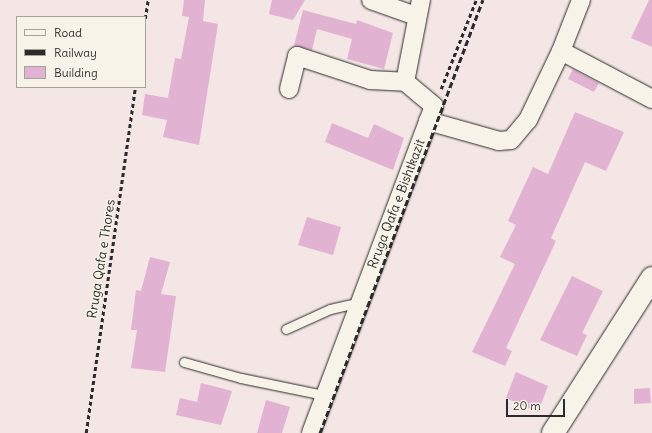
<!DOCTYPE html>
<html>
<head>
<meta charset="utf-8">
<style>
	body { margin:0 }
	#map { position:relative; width:652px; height:433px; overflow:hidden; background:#f3e6e4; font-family:Delius,sans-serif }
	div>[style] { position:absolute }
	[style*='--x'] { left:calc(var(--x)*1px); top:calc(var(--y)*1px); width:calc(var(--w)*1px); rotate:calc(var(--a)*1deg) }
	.building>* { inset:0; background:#e2b2d3 }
	.path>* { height:2.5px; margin-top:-1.25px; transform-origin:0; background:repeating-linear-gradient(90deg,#2b2b2b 0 4px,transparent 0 7px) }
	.roads { filter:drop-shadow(0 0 1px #2b2b2b) drop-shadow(0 0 1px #2b2b2b) }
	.service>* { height:9px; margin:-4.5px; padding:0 4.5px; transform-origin:4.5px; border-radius:4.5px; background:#f7f3e8 }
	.minor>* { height:18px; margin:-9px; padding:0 9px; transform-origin:9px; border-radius:9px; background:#f7f3e8 }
	.secondary>* { height:22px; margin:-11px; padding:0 11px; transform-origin:11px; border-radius:11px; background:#f7f3e8 }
	.rail>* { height:3px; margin-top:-1.5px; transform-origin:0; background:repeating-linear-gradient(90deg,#2b2b2b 0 6px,transparent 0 9px) }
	span { translate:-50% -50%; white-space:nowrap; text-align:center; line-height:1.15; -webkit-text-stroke:3px #f7f3e8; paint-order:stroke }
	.street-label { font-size:13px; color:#2b2b2b }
	.legend { position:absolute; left:16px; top:16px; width:130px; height:72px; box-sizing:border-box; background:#f7f3e8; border:1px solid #a5a39c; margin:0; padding:5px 7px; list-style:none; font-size:12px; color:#2b2b2b }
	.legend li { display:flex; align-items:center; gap:8px; height:20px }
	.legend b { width:20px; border:1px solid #a5a39c }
	.scale { position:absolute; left:506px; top:399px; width:59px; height:18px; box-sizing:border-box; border:2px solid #2b2b2b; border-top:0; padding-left:5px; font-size:12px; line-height:14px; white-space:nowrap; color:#2b2b2b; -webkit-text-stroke:3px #f7f3e8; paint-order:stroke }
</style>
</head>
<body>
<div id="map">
	<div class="building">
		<div style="clip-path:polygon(184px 0,205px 0,203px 21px,218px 24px,199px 145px,163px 137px,167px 120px,142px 115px,145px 94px,168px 98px,175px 58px,181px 59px,189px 17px,182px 16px)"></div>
		<div style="clip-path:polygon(272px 0,305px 0,293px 20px,269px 14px)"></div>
		<div style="clip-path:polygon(649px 0,652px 0,652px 47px,631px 38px)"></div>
		<div style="clip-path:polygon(303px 10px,356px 24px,357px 20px,393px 33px,384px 69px,347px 59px,352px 39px,317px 29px,312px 50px,294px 46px)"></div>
		<div style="clip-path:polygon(573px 69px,599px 83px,594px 92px,568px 79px)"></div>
		<div style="clip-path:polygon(575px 112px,624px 132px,606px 171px,585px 162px,551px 238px,556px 241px,506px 348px,512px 351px,505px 366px,472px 352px,515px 264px,500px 257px,516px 225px,508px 221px,533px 167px,548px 174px)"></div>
		<div style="clip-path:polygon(332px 123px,368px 138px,374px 124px,404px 138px,393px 170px,325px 142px)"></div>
		<div style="clip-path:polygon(307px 217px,341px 227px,333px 255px,298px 245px)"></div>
		<div style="clip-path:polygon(150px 257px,170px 262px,161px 294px,176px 296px,165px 372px,131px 368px,137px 330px,131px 330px,136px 290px,141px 291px)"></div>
		<div style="clip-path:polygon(572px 276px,603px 291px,582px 333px,587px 335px,577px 356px,540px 340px)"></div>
		<div style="clip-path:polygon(516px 372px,548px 386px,538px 412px,506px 398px)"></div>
		<div style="clip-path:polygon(201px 383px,232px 391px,221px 425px,176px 415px,180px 398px,197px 402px)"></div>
		<div style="clip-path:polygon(650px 388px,651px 403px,634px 404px,634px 389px)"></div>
		<div style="clip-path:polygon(266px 400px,290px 407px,282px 433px,257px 433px)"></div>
	</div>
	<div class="path">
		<div style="--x:145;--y:19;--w:19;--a:-81"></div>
		<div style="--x:441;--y:89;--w:96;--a:-68.5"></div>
		<div style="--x:86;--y:433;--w:349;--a:-81.9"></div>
	</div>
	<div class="roads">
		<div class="service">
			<div style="--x:286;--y:329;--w:48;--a:-24.4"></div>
			<div style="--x:330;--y:309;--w:31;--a:-13"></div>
			<div style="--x:184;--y:362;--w:59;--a:15.7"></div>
			<div style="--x:241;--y:378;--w:85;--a:11.6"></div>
		</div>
		<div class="minor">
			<div style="--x:371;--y:0;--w:48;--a:19.6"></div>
			<div style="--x:581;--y:0;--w:55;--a:111.4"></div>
			<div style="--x:561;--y:51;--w:103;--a:27.8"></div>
			<div style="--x:289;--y:89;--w:34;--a:-76"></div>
			<div style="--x:297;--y:56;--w:77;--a:18.2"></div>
			<div style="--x:370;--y:80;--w:35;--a:3"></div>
			<div style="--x:428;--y:121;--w:74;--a:15.7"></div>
			<div style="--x:499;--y:141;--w:12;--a:-5"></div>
			<div style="--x:511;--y:140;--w:26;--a:-50"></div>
			<div style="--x:528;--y:120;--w:76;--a:-64.4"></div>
			<div style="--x:311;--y:433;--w:349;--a:-69.4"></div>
			<div style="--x:434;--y:106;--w:38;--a:-140"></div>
			<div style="--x:405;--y:82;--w:84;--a:-79"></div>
		</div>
		<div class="secondary">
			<div style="--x:553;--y:433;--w:184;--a:-57.4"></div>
		</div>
	</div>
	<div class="rail">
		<div style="--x:320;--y:433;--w:463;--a:-69.4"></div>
	</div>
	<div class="street-label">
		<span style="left:397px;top:204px;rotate:-69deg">Rruga Qafa e Bishtkazit</span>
		<span style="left:102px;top:259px;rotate:-81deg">Rruga Qafa e Thores</span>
	</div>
	<ul class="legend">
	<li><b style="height:5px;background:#f7f3e8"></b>Road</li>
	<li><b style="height:5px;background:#2b2b2b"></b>Railway</li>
	<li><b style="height:11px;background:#e2b2d3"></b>Building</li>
	</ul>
	<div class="scale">20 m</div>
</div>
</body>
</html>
